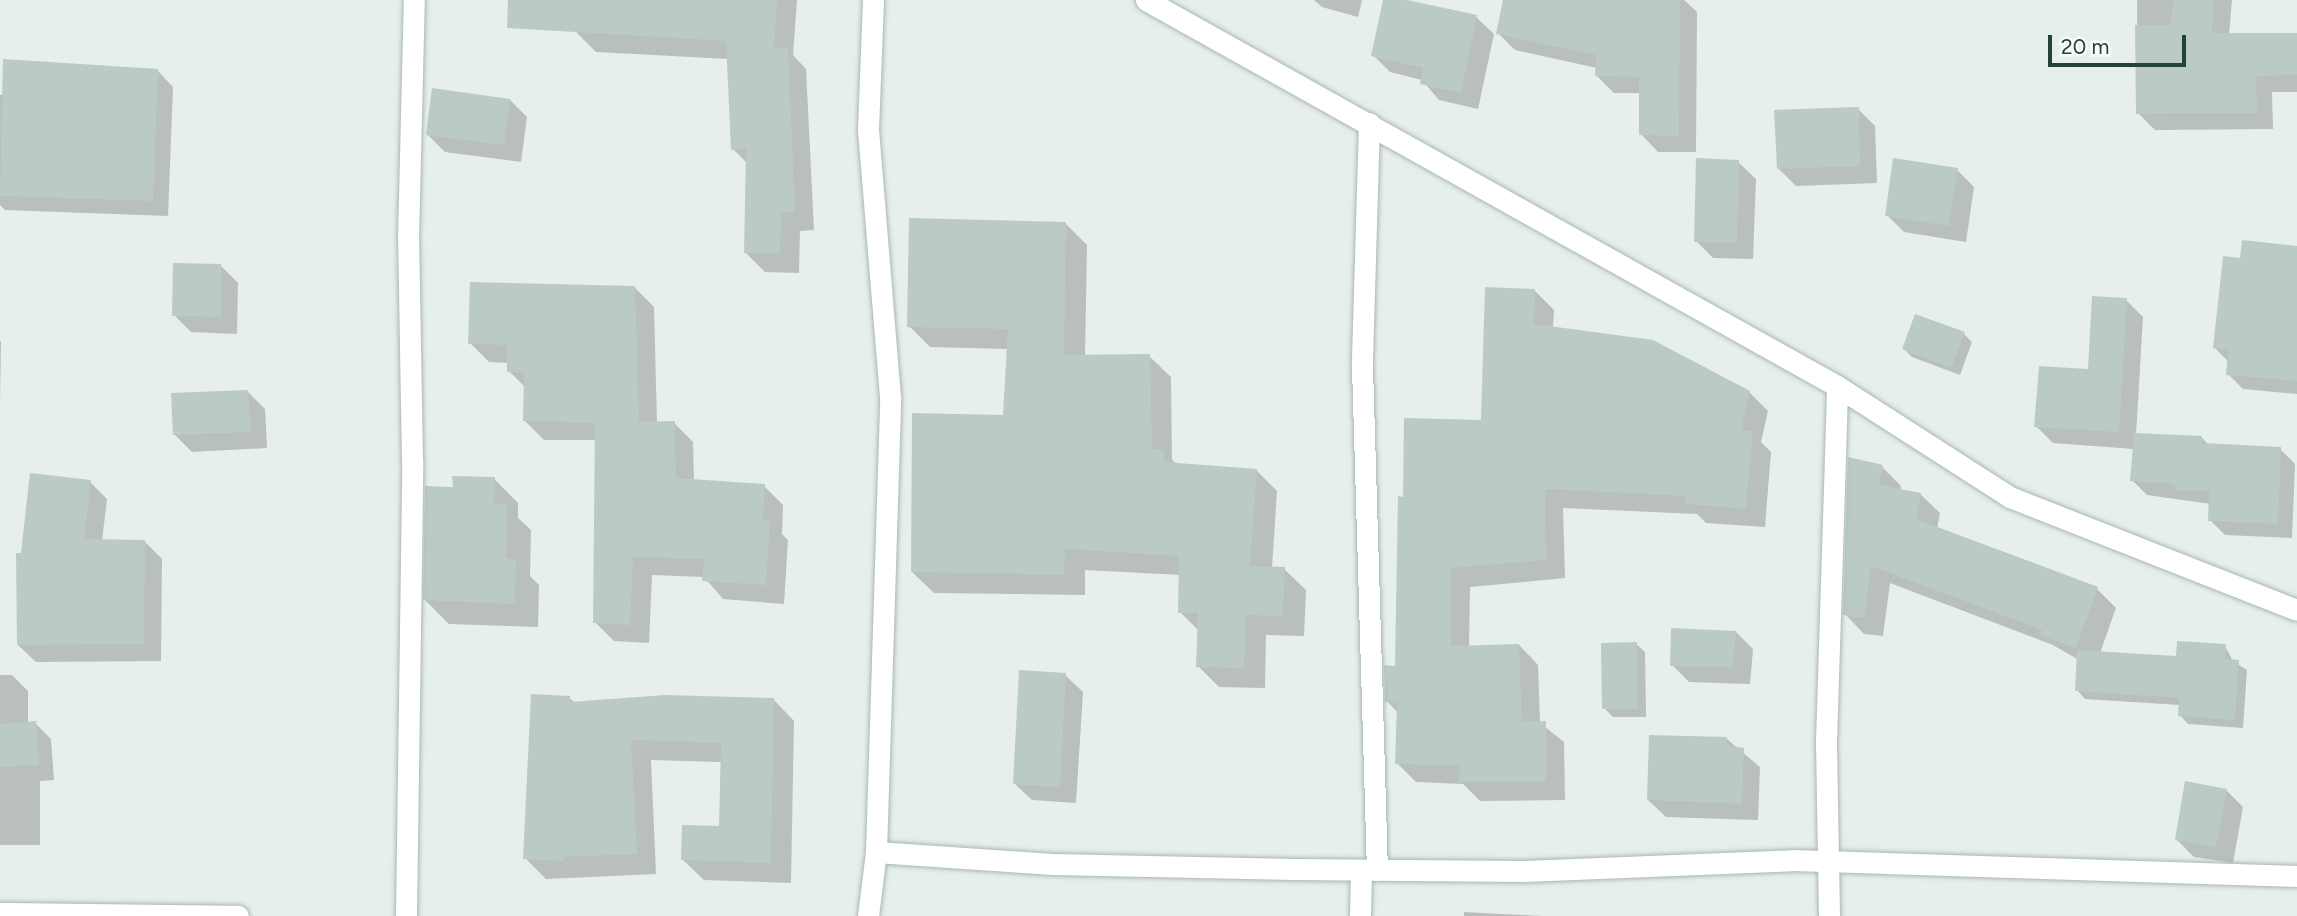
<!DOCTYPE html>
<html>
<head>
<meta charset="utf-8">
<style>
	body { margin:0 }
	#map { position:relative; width:2297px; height:916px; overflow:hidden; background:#e6efeb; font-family:Figtree,sans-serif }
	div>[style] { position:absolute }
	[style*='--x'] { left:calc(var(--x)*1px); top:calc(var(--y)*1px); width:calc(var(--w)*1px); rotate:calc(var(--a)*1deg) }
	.shadow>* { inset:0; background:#0003 }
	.building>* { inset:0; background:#bbcac4 }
	.roads { filter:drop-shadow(0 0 2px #a8b8b2) drop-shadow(0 0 2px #a8b8b2) }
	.minor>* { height:21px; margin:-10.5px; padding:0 10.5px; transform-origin:10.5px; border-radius:10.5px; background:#fff }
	span { translate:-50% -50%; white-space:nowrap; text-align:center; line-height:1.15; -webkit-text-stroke:7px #f7fbf9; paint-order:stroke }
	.scale { position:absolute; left:2048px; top:35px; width:138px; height:32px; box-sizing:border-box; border:4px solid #24423a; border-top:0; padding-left:9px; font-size:21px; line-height:24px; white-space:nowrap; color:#24423a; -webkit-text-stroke:5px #f7fbf9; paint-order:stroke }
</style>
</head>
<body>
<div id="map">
	<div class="shadow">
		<div style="clip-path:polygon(579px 0,797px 0,793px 55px,806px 69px,814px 230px,800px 231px,799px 273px,765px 272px,746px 253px,748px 164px,733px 149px,729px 59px,596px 52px,577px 33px)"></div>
		<div style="clip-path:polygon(1314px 0,1362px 0,1358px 17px,1322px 7px)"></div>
		<div style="clip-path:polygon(1385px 0,1476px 17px,1494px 34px,1478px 109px,1439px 100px,1422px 80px,1390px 72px,1373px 55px)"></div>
		<div style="clip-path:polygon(1505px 0,1684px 0,1697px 12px,1696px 152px,1658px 152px,1641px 134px,1641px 93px,1614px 93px,1597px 76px,1597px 68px,1515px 50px,1498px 33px)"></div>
		<div style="clip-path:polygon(2137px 0,2232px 0,2229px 35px,2297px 34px,2297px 92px,2272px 92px,2273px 129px,2155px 130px,2138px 113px)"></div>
		<div style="clip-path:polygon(158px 71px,173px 87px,168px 216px,5px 210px,0 205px,0 95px)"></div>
		<div style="clip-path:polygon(510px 100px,527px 117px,521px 162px,445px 152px,428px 135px)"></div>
		<div style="clip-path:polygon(1858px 109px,1875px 126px,1877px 183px,1796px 186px,1778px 168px)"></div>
		<div style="clip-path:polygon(1738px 162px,1756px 179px,1753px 259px,1713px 258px,1696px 241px)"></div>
		<div style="clip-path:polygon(1957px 170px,1974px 187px,1966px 242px,1904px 232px,1887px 215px)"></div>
		<div style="clip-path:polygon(1066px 224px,1087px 245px,1085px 357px,1149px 356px,1171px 377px,1172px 460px,1177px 464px,1256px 470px,1277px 491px,1272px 568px,1284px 569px,1306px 590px,1304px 636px,1266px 635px,1265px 688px,1219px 687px,1198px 666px,1199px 631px,1180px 612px,1181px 575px,1085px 570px,1085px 595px,934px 593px,912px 572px,1005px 416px,1008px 349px,930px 347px,909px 326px)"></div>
		<div style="clip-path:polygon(2297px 248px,2297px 394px,2243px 389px,2228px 374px,2229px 362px,2215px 348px,2242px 260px)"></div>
		<div style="clip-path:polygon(221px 266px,238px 283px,237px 334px,191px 332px,174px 315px)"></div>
		<div style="clip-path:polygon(635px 288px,654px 307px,657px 423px,674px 423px,693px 442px,694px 481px,764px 486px,783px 505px,782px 534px,788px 540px,784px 604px,723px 599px,704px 577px,652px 575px,649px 643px,614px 641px,595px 622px,597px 440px,544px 440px,525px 421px,526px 388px,509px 371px,509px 363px,489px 362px,470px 343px)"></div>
		<div style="clip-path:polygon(1535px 291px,1554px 310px,1553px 328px,1749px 392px,1768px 411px,1761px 442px,1771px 452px,1765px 527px,1706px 523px,1697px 514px,1563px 508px,1565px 578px,1470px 587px,1469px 647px,1519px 645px,1538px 665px,1540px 723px,1564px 742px,1565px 800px,1480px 801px,1463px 784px,1416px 782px,1397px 763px,1398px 713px,1387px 701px,1397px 668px,1405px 498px,1483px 421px)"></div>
		<div style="clip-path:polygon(2126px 300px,2143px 317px,2136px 435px,2202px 438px,2209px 445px,2280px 449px,2295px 464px,2292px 538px,2225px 535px,2210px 520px,2211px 504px,2147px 495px,2132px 480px,2134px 449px,2053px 443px,2036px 426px,2090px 371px)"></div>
		<div style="clip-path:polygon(1964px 334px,1972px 342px,1960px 375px,1912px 357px,1904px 349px)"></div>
		<div style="clip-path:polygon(0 341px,1px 342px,0 404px)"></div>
		<div style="clip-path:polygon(248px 392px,265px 409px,267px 448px,192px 452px,174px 434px)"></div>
		<div style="clip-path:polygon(1882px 467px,1901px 486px,1900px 491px,1920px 494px,1940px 513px,1937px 529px,2097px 589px,2116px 608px,2100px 653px,2178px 658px,2225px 646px,2233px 661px,2247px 670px,2243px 728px,2188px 724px,2180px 715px,2180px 705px,2085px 699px,2077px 690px,2079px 660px,2053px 645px,1890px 583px,1883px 636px,1864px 634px,1845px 614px)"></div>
		<div style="clip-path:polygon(494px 479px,518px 503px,518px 518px,531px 530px,530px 576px,539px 585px,538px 627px,449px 624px,425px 600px,454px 489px)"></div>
		<div style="clip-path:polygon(90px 482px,107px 499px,102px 541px,145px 542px,162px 559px,161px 661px,36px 662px,18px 645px,22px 554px)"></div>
		<div style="clip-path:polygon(1736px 632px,1753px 649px,1750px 684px,1689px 682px,1672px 665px)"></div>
		<div style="clip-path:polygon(1636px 644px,1645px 652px,1646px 717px,1613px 717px,1604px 708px)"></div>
		<div style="clip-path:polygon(0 675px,12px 675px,28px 691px,28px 724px,35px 723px,51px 739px,54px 780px,40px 781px,40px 845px,0 845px)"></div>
		<div style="clip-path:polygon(1065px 675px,1083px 692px,1076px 803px,1032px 800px,1014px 783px)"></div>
		<div style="clip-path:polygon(569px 698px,575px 703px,774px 700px,794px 721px,791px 883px,704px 880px,683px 860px,720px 828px,722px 762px,651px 760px,656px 874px,546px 879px,525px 858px)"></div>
		<div style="clip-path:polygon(1727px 739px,1760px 767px,1758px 820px,1666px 817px,1648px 800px)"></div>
		<div style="clip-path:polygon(2226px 790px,2243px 807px,2233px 863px,2194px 857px,2177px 840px)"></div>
		<div style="clip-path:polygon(1464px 912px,1542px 916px,1464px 916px)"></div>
	</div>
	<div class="building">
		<div style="clip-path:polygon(508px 0,777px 0,774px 48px,788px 48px,795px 212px,781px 212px,780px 254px,744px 253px,746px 149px,731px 150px,726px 41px,507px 28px)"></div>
		<div style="clip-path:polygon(1383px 0,1407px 0,1477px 15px,1461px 93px,1420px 84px,1423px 68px,1371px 56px)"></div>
		<div style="clip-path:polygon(1503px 0,1680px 0,1679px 136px,1639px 135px,1639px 77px,1595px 76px,1596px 55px,1496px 34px)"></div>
		<div style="clip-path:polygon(2173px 0,2214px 0,2212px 33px,2297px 33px,2297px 75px,2256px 76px,2257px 113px,2136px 114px,2135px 25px,2171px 25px)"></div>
		<div style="clip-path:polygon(3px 59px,158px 69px,153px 201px,0 196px)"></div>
		<div style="clip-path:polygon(432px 88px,510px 99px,504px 145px,426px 135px)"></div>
		<div style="clip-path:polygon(1859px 107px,1860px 166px,1777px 169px,1774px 110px)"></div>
		<div style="clip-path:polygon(1696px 158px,1739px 160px,1737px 243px,1694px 242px)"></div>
		<div style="clip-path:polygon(1893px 158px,1958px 168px,1949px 226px,1885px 216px)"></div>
		<div style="clip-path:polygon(909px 218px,1066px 222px,1064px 355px,1150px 354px,1152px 449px,1164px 450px,1164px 462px,1257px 469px,1250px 566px,1285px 567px,1283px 616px,1246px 615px,1244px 668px,1196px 667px,1198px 613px,1178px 613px,1179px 556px,1065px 549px,1064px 575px,911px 572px,912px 413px,1003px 415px,1008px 329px,907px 327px)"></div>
		<div style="clip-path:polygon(2242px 240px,2297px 246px,2297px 381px,2226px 375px,2228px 350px,2213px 348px,2223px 256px,2240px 258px)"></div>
		<div style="clip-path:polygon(173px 263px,221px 264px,221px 317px,172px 316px)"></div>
		<div style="clip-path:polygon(470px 282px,635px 286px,639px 422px,675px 421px,676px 478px,765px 484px,763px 519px,770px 520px,766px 585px,702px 581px,704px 559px,633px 557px,630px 625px,593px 623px,595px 423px,523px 421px,524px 373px,507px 372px,507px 345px,468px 344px)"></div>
		<div style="clip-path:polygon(1485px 287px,1535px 289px,1534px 324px,1653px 340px,1750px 391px,1741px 430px,1753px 431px,1746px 509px,1685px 504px,1686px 496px,1545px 489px,1546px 560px,1451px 568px,1451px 646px,1519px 644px,1522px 722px,1546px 721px,1546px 782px,1459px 782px,1460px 766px,1395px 764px,1397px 703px,1385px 702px,1384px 665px,1395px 666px,1398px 496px,1403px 497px,1404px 418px,1481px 420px)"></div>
		<div style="clip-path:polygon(2092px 296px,2127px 298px,2119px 432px,2034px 427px,2039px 366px,2088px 369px)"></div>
		<div style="clip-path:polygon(1915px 314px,1965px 332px,1951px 368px,1902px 349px)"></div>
		<div style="clip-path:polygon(248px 390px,251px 432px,173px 435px,171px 393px)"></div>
		<div style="clip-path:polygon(2134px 433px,2202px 436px,2202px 443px,2281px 447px,2278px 524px,2208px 521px,2209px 491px,2175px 490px,2175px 484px,2130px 481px)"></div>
		<div style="clip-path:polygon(1848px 457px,1883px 465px,1879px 485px,1921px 493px,1916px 519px,2098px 587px,2076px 648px,2040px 635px,2042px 630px,1871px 566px,1864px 618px,1843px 615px)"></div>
		<div style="clip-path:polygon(30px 473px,91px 480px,84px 539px,145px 540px,144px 644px,17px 645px,16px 553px,21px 553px)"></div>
		<div style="clip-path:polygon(452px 476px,495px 477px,494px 504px,507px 505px,506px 559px,516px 559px,515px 604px,423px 600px,425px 486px,453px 487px)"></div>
		<div style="clip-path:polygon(1671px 628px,1736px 631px,1733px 667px,1670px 666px)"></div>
		<div style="clip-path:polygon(2177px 641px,2226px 644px,2225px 659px,2239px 660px,2235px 720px,2178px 716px,2179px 698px,2075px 691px,2077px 650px,2176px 656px)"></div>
		<div style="clip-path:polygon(1637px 642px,1638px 709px,1602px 709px,1601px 643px)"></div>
		<div style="clip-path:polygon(1019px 670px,1066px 673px,1060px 787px,1013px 784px)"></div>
		<div style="clip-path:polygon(531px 694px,570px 696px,570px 702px,665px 695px,774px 698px,771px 863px,681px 860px,682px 825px,719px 826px,721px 743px,631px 740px,637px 854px,563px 857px,563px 861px,523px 859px)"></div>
		<div style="clip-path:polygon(36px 721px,39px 765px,0 767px,0 724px)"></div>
		<div style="clip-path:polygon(1649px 735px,1727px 737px,1727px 745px,1744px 748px,1742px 804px,1647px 800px)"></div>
		<div style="clip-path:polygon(2185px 781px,2227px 789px,2216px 847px,2175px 840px)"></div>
	</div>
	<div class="roads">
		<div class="minor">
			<div style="--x:1146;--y:0;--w:792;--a:29.19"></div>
			<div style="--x:1837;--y:386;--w:206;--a:32.7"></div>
			<div style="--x:2010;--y:497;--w:308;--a:21.5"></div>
			<div style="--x:1369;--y:123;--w:243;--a:91.7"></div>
			<div style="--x:1362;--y:366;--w:504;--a:88.3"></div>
			<div style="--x:876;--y:852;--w:177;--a:3.9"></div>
			<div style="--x:1053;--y:864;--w:241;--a:1.2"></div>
			<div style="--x:1294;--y:869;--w:230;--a:0.5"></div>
			<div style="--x:1524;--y:871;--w:269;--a:-2.3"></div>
			<div style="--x:1793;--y:860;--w:504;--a:1.82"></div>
			<div style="--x:0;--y:913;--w:238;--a:0.7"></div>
			<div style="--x:406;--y:916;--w:455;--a:-89.2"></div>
			<div style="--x:412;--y:461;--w:223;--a:-91"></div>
			<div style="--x:408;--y:238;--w:238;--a:-88.6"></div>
			<div style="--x:868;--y:916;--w:64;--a:-82.9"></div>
			<div style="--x:876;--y:852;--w:455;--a:-88.2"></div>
			<div style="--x:890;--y:397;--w:268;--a:-94.7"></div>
			<div style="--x:868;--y:130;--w:130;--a:-87.8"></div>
			<div style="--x:1360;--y:916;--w:46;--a:-88.8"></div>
			<div style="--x:1829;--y:916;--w:174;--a:-91"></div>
			<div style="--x:1826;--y:742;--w:356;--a:-88.2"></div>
		</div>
	</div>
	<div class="scale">20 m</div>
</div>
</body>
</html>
